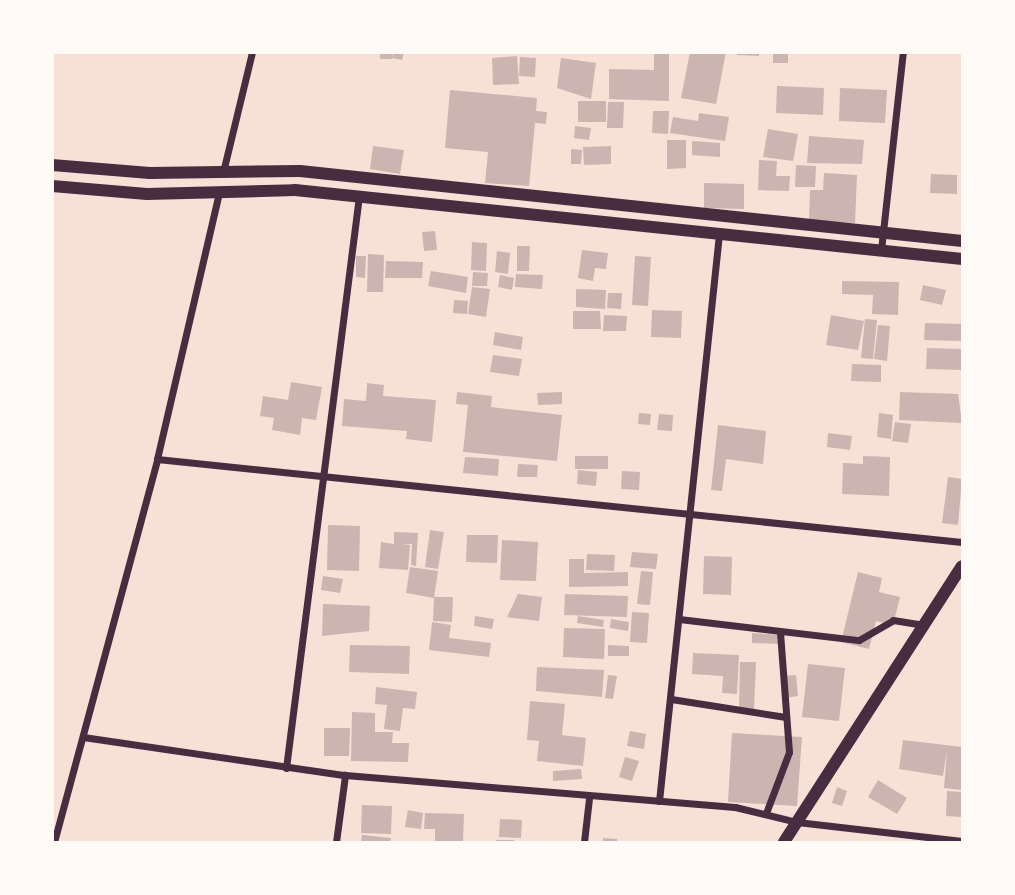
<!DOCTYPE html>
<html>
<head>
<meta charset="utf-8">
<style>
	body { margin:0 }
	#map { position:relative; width:1015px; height:895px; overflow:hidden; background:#f7e1d7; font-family:Lato,sans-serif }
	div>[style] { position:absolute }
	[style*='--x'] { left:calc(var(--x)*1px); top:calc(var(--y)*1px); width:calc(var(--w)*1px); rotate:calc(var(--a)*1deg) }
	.building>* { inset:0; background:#ccb4b1 }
	.minor>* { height:7px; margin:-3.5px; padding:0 3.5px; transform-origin:3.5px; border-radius:3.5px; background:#4a2c40 }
	.tertiary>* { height:12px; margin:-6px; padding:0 6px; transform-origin:6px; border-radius:6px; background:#4a2c40 }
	span { translate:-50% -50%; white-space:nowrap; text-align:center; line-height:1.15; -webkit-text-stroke:6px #fffaf5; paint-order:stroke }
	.frame { position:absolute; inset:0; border:54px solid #fffaf5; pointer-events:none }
</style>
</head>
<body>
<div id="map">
	<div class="building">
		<div style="clip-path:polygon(380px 52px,392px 52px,392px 59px,380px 59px)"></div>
		<div style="clip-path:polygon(393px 52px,404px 52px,402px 60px,392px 58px)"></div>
		<div style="clip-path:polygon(654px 52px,669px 52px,669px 101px,609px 99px,609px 69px,654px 70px)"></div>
		<div style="clip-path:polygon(690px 52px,726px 52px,716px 104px,681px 98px)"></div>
		<div style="clip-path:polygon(737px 52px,759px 52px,759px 56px,737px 55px)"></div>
		<div style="clip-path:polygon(773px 52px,788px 52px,788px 63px,773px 63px)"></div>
		<div style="clip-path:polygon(517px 56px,519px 84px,493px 85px,492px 58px)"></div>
		<div style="clip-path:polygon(520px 57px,536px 58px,535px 77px,519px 76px)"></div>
		<div style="clip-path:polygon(561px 58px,596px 63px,591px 99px,557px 88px)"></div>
		<div style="clip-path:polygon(777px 86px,824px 88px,823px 115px,776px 113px)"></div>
		<div style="clip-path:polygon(840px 88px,887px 90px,885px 123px,839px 121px)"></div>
		<div style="clip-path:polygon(450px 90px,537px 98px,536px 111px,547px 112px,546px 124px,535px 123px,529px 186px,485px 183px,488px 152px,445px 148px)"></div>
		<div style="clip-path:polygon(578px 101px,606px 101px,606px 122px,578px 122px)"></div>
		<div style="clip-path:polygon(608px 102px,624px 102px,623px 128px,607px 128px)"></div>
		<div style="clip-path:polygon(653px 111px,669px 111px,668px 134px,652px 133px)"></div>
		<div style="clip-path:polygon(699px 113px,729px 117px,725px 141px,670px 133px,673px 117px,698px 121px)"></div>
		<div style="clip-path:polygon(575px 126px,591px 128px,589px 140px,574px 138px)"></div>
		<div style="clip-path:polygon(768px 129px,798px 134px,793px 161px,763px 157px)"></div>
		<div style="clip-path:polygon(809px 136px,864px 140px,862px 164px,807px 163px)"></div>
		<div style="clip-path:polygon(667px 140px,686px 140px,686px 168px,667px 169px)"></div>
		<div style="clip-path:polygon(692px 141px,720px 143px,720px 157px,692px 155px)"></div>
		<div style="clip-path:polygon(373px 146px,404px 150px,400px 174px,370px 169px)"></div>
		<div style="clip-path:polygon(611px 146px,611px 164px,584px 165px,583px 147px)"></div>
		<div style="clip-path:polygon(571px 149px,582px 150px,581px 164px,571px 164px)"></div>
		<div style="clip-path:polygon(759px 160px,777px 161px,776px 176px,790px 176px,789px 191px,758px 190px)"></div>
		<div style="clip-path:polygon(796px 165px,816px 166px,815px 187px,795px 187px)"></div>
		<div style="clip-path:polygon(824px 173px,857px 175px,855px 223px,809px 221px,810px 190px,823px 190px)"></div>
		<div style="clip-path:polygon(931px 174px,957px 175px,957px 194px,930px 193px)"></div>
		<div style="clip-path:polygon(704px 183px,744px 184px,744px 209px,704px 208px)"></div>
		<div style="clip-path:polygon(435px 231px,437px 250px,424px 251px,422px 232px)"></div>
		<div style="clip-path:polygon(472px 242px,487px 243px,486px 271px,471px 270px)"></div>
		<div style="clip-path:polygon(517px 246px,530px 246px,529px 271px,517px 271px)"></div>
		<div style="clip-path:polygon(582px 250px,608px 253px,606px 269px,595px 268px,593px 281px,578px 278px)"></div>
		<div style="clip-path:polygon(497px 251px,510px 253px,508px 274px,495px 272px)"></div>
		<div style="clip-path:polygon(368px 254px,384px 255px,383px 292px,367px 292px)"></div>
		<div style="clip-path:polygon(356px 256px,366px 256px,365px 278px,356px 277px)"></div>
		<div style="clip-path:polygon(635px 256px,651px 257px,648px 306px,632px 305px)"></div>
		<div style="clip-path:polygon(386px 261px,423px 262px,422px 278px,385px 278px)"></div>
		<div style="clip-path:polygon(431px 271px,468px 277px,466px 293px,428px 286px)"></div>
		<div style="clip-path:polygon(473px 272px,488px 273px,487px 286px,472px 286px)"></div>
		<div style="clip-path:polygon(516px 274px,543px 275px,542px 289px,515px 287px)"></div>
		<div style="clip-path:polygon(500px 275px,514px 278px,512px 290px,498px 287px)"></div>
		<div style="clip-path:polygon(842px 281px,899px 282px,898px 315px,872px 314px,873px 295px,842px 294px)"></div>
		<div style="clip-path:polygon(923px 285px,946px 290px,942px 305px,920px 300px)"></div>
		<div style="clip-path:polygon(472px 287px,490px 289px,486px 317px,468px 314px)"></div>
		<div style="clip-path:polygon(576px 289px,606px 290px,605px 309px,576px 307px)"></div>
		<div style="clip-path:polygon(608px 293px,622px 293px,621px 309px,607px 308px)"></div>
		<div style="clip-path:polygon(454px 300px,468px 301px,467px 314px,453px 313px)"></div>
		<div style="clip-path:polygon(652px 310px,682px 311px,681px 338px,651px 337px)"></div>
		<div style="clip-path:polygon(573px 311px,600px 311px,601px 329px,573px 329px)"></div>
		<div style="clip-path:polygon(604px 315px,627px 316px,626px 331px,603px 331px)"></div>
		<div style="clip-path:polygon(831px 315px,864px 321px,858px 350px,826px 345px)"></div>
		<div style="clip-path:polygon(865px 319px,877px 320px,873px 359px,861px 358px)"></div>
		<div style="clip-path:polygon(925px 323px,962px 324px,962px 341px,924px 340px)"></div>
		<div style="clip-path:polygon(878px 325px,890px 326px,887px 361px,874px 359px)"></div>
		<div style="clip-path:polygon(495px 332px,523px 337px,521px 350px,493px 345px)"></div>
		<div style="clip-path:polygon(927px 348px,962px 349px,962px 370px,926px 369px)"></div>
		<div style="clip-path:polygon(493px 355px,522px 359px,519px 376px,490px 372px)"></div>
		<div style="clip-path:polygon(852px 364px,881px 365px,881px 382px,851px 381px)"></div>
		<div style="clip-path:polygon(291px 382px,322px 387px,316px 420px,302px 418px,300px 435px,272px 430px,274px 418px,260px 416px,263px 396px,288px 400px)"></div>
		<div style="clip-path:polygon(367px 383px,384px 385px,383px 396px,436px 400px,432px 442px,406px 439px,407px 431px,342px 426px,344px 399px,366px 401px)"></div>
		<div style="clip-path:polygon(457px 392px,492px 396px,491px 407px,562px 415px,557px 461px,463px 452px,468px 405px,456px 404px)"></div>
		<div style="clip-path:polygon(562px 392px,562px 404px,538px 405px,537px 393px)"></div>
		<div style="clip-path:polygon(900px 392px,958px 394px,962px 423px,899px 420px)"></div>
		<div style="clip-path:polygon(639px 413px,651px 414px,650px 425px,638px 424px)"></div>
		<div style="clip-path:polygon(879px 413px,893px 415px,891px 439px,877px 437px)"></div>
		<div style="clip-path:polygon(659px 414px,673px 415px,672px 431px,657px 430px)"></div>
		<div style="clip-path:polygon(895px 422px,911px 424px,908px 443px,892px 441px)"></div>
		<div style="clip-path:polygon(718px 425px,766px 431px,763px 464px,726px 459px,722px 491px,711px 490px)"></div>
		<div style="clip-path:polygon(828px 433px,852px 436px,850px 450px,827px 447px)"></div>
		<div style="clip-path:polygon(575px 456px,608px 456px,608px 469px,575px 469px)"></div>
		<div style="clip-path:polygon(863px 456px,890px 457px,889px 496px,842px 494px,843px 463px,863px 464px)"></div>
		<div style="clip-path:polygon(465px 457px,499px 459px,498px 476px,463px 473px)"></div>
		<div style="clip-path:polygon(518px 464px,538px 465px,537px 477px,517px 477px)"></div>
		<div style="clip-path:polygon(578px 470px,597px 472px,596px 486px,577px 484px)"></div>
		<div style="clip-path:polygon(622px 471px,640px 472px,639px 490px,621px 489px)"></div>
		<div style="clip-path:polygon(948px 477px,962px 479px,958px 525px,942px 523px)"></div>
		<div style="clip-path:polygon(328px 525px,360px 526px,359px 571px,327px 570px)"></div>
		<div style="clip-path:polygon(430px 530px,444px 532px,438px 569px,425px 567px)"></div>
		<div style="clip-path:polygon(394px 532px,418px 533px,416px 566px,411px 565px,412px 544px,402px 544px,410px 545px,408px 570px,379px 568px,381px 542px,394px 544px)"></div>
		<div style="clip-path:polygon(467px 535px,498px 535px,497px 563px,466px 562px)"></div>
		<div style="clip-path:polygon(502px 540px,538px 542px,536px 581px,500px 580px)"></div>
		<div style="clip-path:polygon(632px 552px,658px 554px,656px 569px,630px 567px)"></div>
		<div style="clip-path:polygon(587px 554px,615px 555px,614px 571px,586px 570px)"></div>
		<div style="clip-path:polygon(704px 556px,732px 557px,731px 595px,703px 594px)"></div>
		<div style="clip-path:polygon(569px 559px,584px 559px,584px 573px,628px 572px,628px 586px,569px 587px)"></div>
		<div style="clip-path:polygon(410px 567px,438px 571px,434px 598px,406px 593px)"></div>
		<div style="clip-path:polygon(641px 571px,653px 572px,650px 605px,637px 604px)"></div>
		<div style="clip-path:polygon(858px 572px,882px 578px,879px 592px,900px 597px,893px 625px,876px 621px,869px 649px,841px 642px)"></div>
		<div style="clip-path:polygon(323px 576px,343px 579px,340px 593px,321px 590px)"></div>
		<div style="clip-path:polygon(518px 594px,542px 597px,539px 621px,507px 617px)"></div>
		<div style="clip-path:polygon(565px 594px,628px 596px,627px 617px,564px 615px)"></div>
		<div style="clip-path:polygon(434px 597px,453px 597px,452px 622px,433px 621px)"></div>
		<div style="clip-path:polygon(323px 604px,370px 606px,369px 631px,322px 636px)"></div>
		<div style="clip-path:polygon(632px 612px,649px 613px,647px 643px,630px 642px)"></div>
		<div style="clip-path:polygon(475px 616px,494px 619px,492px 629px,474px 626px)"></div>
		<div style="clip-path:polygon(578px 616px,604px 620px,603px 627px,577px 623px)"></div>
		<div style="clip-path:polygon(611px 619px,629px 622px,628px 631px,610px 628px)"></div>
		<div style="clip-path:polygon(432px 622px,451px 625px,449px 638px,491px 643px,489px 657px,429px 650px)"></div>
		<div style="clip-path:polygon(564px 628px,605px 629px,604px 659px,563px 657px)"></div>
		<div style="clip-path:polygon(752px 633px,783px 635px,783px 644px,752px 643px)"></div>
		<div style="clip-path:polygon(350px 645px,410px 646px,409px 674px,349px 672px)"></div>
		<div style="clip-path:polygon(608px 645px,629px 646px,629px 656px,608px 656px)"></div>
		<div style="clip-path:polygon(693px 653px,739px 655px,737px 694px,722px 693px,723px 676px,692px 674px)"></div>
		<div style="clip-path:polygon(740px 662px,756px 662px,754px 710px,739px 709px)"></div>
		<div style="clip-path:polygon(808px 664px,845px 668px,839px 721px,802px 717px)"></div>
		<div style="clip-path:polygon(537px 667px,604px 670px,602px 697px,536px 691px)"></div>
		<div style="clip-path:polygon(608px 675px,617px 676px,613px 699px,605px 698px)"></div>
		<div style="clip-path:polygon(796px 675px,798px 696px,785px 698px,782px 676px)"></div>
		<div style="clip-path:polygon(376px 687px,417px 692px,415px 709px,403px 708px,400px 731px,384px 729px,387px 705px,375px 704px)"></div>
		<div style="clip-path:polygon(530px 701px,565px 704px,562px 735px,586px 738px,583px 766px,537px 761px,539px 741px,527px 740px)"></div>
		<div style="clip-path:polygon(352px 712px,375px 713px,375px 732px,393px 732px,392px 743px,409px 743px,408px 762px,351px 761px)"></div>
		<div style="clip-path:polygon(324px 728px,350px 728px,349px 756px,324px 756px)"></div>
		<div style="clip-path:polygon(630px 731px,646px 734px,644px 749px,627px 746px)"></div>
		<div style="clip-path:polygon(732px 733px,802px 737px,797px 806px,728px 802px)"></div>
		<div style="clip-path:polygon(903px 740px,962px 747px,962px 790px,944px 788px,947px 751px,943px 776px,899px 769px)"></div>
		<div style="clip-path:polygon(625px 757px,639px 761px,632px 781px,619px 777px)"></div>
		<div style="clip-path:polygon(581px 769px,582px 779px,553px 781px,553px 771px)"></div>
		<div style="clip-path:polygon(878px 780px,907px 798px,897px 814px,868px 797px)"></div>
		<div style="clip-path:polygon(837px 787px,847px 791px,842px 806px,832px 803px)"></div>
		<div style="clip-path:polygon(947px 791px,962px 792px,962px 817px,946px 816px)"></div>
		<div style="clip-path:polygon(362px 805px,392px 806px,391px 834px,361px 833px)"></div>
		<div style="clip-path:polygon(408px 810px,423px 813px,421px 829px,405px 827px)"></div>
		<div style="clip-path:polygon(425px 813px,464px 814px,463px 842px,435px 842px,435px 829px,424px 829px)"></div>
		<div style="clip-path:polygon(500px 819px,522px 820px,521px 838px,499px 837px)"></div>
		<div style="clip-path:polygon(362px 835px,391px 838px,390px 842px,361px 842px)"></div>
		<div style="clip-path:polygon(603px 838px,617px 839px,617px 842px,603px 842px)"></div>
		<div style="clip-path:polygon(496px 840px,514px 840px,514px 842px,496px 842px)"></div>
	</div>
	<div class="minor">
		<div style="--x:223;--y:172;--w:123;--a:-76.4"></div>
		<div style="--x:881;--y:250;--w:199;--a:-83.7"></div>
		<div style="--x:157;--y:459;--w:809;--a:5.89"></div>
		<div style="--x:679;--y:619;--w:181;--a:6.7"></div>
		<div style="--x:859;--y:640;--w:39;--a:-30"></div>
		<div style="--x:893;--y:620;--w:30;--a:9"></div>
		<div style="--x:671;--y:699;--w:116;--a:8.9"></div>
		<div style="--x:83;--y:737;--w:265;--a:8.3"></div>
		<div style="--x:345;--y:775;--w:391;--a:4.7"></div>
		<div style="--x:735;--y:807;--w:64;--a:13.6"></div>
		<div style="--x:797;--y:822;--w:166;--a:6.6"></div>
		<div style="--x:286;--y:768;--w:577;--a:-82.73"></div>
		<div style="--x:659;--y:801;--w:570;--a:-83.96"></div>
		<div style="--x:766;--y:813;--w:65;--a:-69.3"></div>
		<div style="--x:789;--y:752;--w:121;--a:-94.3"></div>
		<div style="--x:54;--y:842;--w:397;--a:-74.9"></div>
		<div style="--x:157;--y:459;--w:274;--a:-76.9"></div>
		<div style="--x:336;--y:842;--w:68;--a:-82.3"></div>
		<div style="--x:584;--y:842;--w:44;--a:-83.5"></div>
	</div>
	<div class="tertiary">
		<div style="--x:52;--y:165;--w:98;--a:4.7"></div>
		<div style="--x:150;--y:173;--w:150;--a:-0.8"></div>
		<div style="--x:300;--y:171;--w:666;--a:6.04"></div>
		<div style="--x:52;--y:186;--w:95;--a:4.8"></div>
		<div style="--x:147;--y:194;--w:148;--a:-1.5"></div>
		<div style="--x:295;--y:190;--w:671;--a:5.91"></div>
		<div style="--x:784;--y:842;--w:328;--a:-57.2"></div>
	</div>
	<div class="frame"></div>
</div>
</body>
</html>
